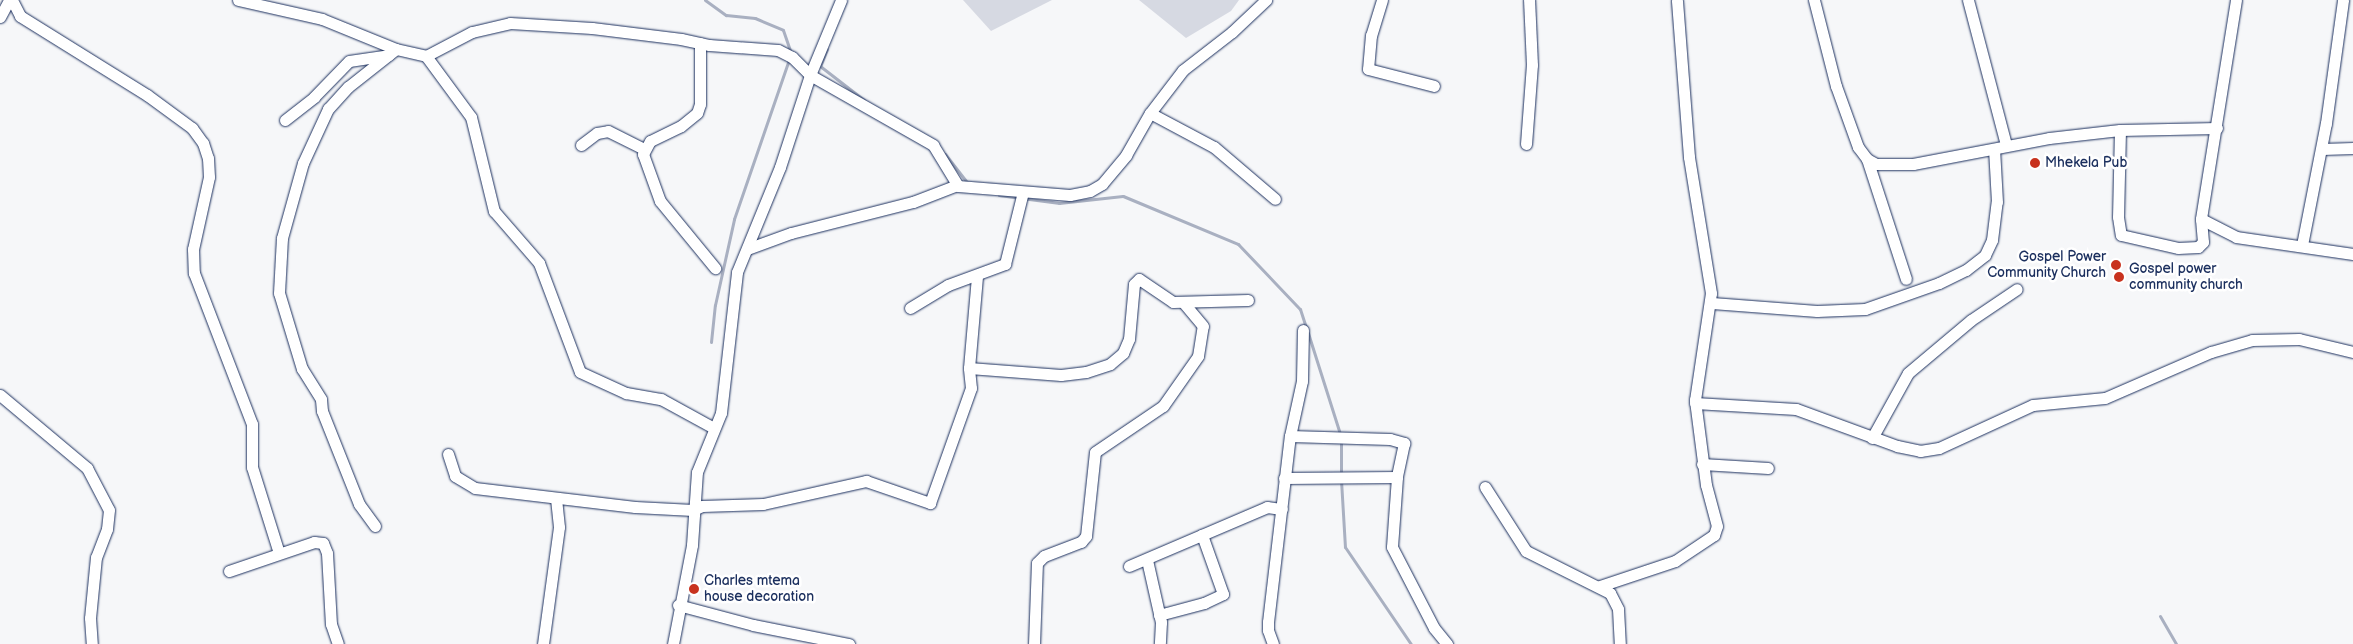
<!DOCTYPE html>
<html>
<head>
<meta charset="utf-8">
<style>
	body { margin:0 }
	#map { position:relative; width:2353px; height:644px; overflow:hidden; background:#f6f7f9; font-family:"Balsamiq Sans",sans-serif }
	div>[style] { position:absolute }
	[style*='--x'] { left:calc(var(--x)*1px); top:calc(var(--y)*1px); width:calc(var(--w)*1px); rotate:calc(var(--a)*1deg) }
	.green>* { inset:0; background:#d6d9e2 }
	.stream>* { height:3px; margin:-1.5px; padding:0 1.5px; transform-origin:1.5px; border-radius:1.5px; background:#a9b0c1 }
	.roads { filter:drop-shadow(0 0 1px #1b2f5e) drop-shadow(0 0 1px #1b2f5e) }
	.minor>* { height:11px; margin:-5.5px; padding:0 5.5px; transform-origin:5.5px; border-radius:5.5px; background:#fff }
	.dots>* { width:14px; height:14px; translate:-50% -50%; box-sizing:border-box; border:2px solid #fff; border-radius:50% }
	span { translate:-50% -50%; white-space:nowrap; text-align:center; line-height:1.15; -webkit-text-stroke:5px #fff; paint-order:stroke }
	.poi-label { font-size:14px; color:#1b2f5e }
	.left { translate:0 -50%; text-align:left }
	.right { translate:-100% -50%; text-align:right }
</style>
</head>
<body>
<div id="map">
	<div class="green">
		<div style="clip-path:polygon(963px 0,1052px 0,991px 31px)"></div>
		<div style="clip-path:polygon(1139px 0,1239px 0,1231px 11px,1186px 38px)"></div>
	</div>
	<div class="stream">
		<div style="--x:705;--y:0;--w:26;--a:36"></div>
		<div style="--x:726;--y:15;--w:29;--a:6"></div>
		<div style="--x:755;--y:18;--w:30;--a:23"></div>
		<div style="--x:783;--y:30;--w:24;--a:71"></div>
		<div style="--x:827;--y:49;--w:18;--a:112"></div>
		<div style="--x:820;--y:66;--w:56;--a:37.7"></div>
		<div style="--x:945;--y:154;--w:36;--a:52"></div>
		<div style="--x:999;--y:195;--w:61;--a:7.6"></div>
		<div style="--x:1059;--y:203;--w:64;--a:-6.2"></div>
		<div style="--x:1123;--y:196;--w:125;--a:22.7"></div>
		<div style="--x:1238;--y:244;--w:90;--a:46.4"></div>
		<div style="--x:1300;--y:309;--w:19;--a:72"></div>
		<div style="--x:1308;--y:333;--w:106;--a:72.4"></div>
		<div style="--x:711;--y:342;--w:37;--a:-84"></div>
		<div style="--x:715;--y:305;--w:88;--a:-77.5"></div>
		<div style="--x:734;--y:219;--w:169;--a:-71"></div>
		<div style="--x:1341;--y:440;--w:34;--a:90"></div>
		<div style="--x:1341;--y:480;--w:67;--a:86.6"></div>
		<div style="--x:1345;--y:547;--w:117;--a:55.8"></div>
		<div style="--x:2160;--y:616;--w:32;--a:60"></div>
	</div>
	<div class="roads">
		<div class="minor">
			<div style="--x:12;--y:0;--w:18;--a:63"></div>
			<div style="--x:20;--y:16;--w:150;--a:31.9"></div>
			<div style="--x:147;--y:95;--w:56;--a:36.3"></div>
			<div style="--x:192;--y:128;--w:19;--a:54"></div>
			<div style="--x:203;--y:143;--w:16;--a:72"></div>
			<div style="--x:208;--y:158;--w:19;--a:87"></div>
			<div style="--x:209;--y:177;--w:74;--a:102.5"></div>
			<div style="--x:193;--y:249;--w:24;--a:88"></div>
			<div style="--x:194;--y:273;--w:162;--a:69"></div>
			<div style="--x:252;--y:424;--w:43;--a:90"></div>
			<div style="--x:252;--y:467;--w:90;--a:72.6"></div>
			<div style="--x:238;--y:0;--w:86;--a:12.7"></div>
			<div style="--x:322;--y:19;--w:80;--a:22.1"></div>
			<div style="--x:396;--y:49;--w:31;--a:13"></div>
			<div style="--x:426;--y:56;--w:52;--a:-27.6"></div>
			<div style="--x:472;--y:32;--w:39;--a:-13"></div>
			<div style="--x:510;--y:23;--w:82;--a:3.5"></div>
			<div style="--x:592;--y:28;--w:90;--a:7"></div>
			<div style="--x:681;--y:39;--w:29;--a:12"></div>
			<div style="--x:709;--y:45;--w:69;--a:4.1"></div>
			<div style="--x:778;--y:50;--w:16;--a:27"></div>
			<div style="--x:792;--y:57;--w:25;--a:45"></div>
			<div style="--x:810;--y:75;--w:142;--a:29.6"></div>
			<div style="--x:933;--y:145;--w:48;--a:58.6"></div>
			<div style="--x:958;--y:186;--w:112;--a:4.6"></div>
			<div style="--x:1070;--y:195;--w:20;--a:-11"></div>
			<div style="--x:1090;--y:191;--w:14;--a:-30"></div>
			<div style="--x:1102;--y:184;--w:38;--a:-50"></div>
			<div style="--x:1126;--y:155;--w:48;--a:-60.3"></div>
			<div style="--x:1150;--y:113;--w:54;--a:-52.5"></div>
			<div style="--x:1183;--y:70;--w:62;--a:-37.8"></div>
			<div style="--x:1232;--y:32;--w:47;--a:-43.3"></div>
			<div style="--x:1382;--y:0;--w:37;--a:107"></div>
			<div style="--x:1371;--y:35;--w:34;--a:95"></div>
			<div style="--x:1368;--y:69;--w:68;--a:14.4"></div>
			<div style="--x:1814;--y:0;--w:89;--a:75.7"></div>
			<div style="--x:1836;--y:86;--w:65;--a:70.2"></div>
			<div style="--x:1858;--y:147;--w:15;--a:53"></div>
			<div style="--x:1867;--y:159;--w:10;--a:29"></div>
			<div style="--x:1876;--y:164;--w:37;--a:0"></div>
			<div style="--x:1913;--y:164;--w:138;--a:-10.8"></div>
			<div style="--x:2049;--y:138;--w:71;--a:-6.4"></div>
			<div style="--x:2120;--y:130;--w:97;--a:-1.2"></div>
			<div style="--x:1968;--y:0;--w:150;--a:75.3"></div>
			<div style="--x:2236;--y:0;--w:222;--a:99.1"></div>
			<div style="--x:2201;--y:219;--w:39;--a:27"></div>
			<div style="--x:2236;--y:237;--w:118;--a:8.3"></div>
			<div style="--x:0;--y:17;--w:19;--a:-62"></div>
			<div style="--x:700;--y:43;--w:61;--a:90"></div>
			<div style="--x:700;--y:104;--w:9;--a:108"></div>
			<div style="--x:697;--y:113;--w:21;--a:141"></div>
			<div style="--x:681;--y:126;--w:34;--a:154"></div>
			<div style="--x:650;--y:141;--w:15;--a:118"></div>
			<div style="--x:643;--y:154;--w:50;--a:70.1"></div>
			<div style="--x:660;--y:201;--w:87;--a:50.6"></div>
			<div style="--x:426;--y:56;--w:76;--a:53.6"></div>
			<div style="--x:471;--y:117;--w:97;--a:76.3"></div>
			<div style="--x:494;--y:211;--w:69;--a:49.1"></div>
			<div style="--x:539;--y:263;--w:116;--a:69.4"></div>
			<div style="--x:580;--y:372;--w:51;--a:24.5"></div>
			<div style="--x:626;--y:393;--w:36;--a:10"></div>
			<div style="--x:661;--y:399;--w:60;--a:28.7"></div>
			<div style="--x:1150;--y:113;--w:72;--a:28"></div>
			<div style="--x:1214;--y:147;--w:80;--a:40.4"></div>
			<div style="--x:285;--y:120;--w:37;--a:-38"></div>
			<div style="--x:314;--y:97;--w:50;--a:-45.8"></div>
			<div style="--x:349;--y:61;--w:40;--a:-8.5"></div>
			<div style="--x:2120;--y:130;--w:87;--a:91.3"></div>
			<div style="--x:2118;--y:217;--w:18;--a:81"></div>
			<div style="--x:2121;--y:235;--w:58;--a:12.8"></div>
			<div style="--x:2178;--y:248;--w:20;--a:-3"></div>
			<div style="--x:2198;--y:247;--w:7;--a:-45"></div>
			<div style="--x:2203;--y:242;--w:23;--a:-95"></div>
			<div style="--x:1526;--y:144;--w:79;--a:-85.7"></div>
			<div style="--x:1532;--y:65;--w:65;--a:-92.6"></div>
			<div style="--x:581;--y:145;--w:20;--a:-37"></div>
			<div style="--x:597;--y:133;--w:11;--a:-10"></div>
			<div style="--x:608;--y:131;--w:40;--a:26.6"></div>
			<div style="--x:2322;--y:149;--w:31;--a:-2"></div>
			<div style="--x:1867;--y:159;--w:126;--a:72"></div>
			<div style="--x:2302;--y:245;--w:124;--a:-78.9"></div>
			<div style="--x:2326;--y:123;--w:124;--a:-82.1"></div>
			<div style="--x:747;--y:249;--w:47;--a:-20"></div>
			<div style="--x:791;--y:233;--w:126;--a:-14.3"></div>
			<div style="--x:913;--y:202;--w:47;--a:-21.1"></div>
			<div style="--x:1712;--y:303;--w:105;--a:4.4"></div>
			<div style="--x:1817;--y:311;--w:48;--a:-2.4"></div>
			<div style="--x:1865;--y:309;--w:78;--a:-19.4"></div>
			<div style="--x:1939;--y:283;--w:30;--a:-26"></div>
			<div style="--x:1966;--y:270;--w:24;--a:-38"></div>
			<div style="--x:1985;--y:255;--w:17;--a:-65"></div>
			<div style="--x:1992;--y:240;--w:38;--a:-83"></div>
			<div style="--x:1997;--y:202;--w:53;--a:-93.2"></div>
			<div style="--x:910;--y:308;--w:44;--a:-31.2"></div>
			<div style="--x:948;--y:285;--w:61;--a:-20.2"></div>
			<div style="--x:1005;--y:264;--w:74;--a:-76"></div>
			<div style="--x:969;--y:368;--w:92;--a:4.4"></div>
			<div style="--x:1061;--y:375;--w:25;--a:-7"></div>
			<div style="--x:1086;--y:372;--w:25;--a:-18"></div>
			<div style="--x:1110;--y:364;--w:17;--a:-40"></div>
			<div style="--x:1123;--y:353;--w:15;--a:-67"></div>
			<div style="--x:1129;--y:339;--w:55;--a:-84.8"></div>
			<div style="--x:1134;--y:284;--w:7;--a:-45"></div>
			<div style="--x:1139;--y:279;--w:41;--a:34.1"></div>
			<div style="--x:1173;--y:302;--w:75;--a:-1.5"></div>
			<div style="--x:0;--y:395;--w:114;--a:40"></div>
			<div style="--x:87;--y:468;--w:47;--a:62.4"></div>
			<div style="--x:109;--y:510;--w:19;--a:96"></div>
			<div style="--x:107;--y:529;--w:30;--a:111"></div>
			<div style="--x:96;--y:557;--w:61;--a:95.6"></div>
			<div style="--x:90;--y:618;--w:26;--a:86"></div>
			<div style="--x:1695;--y:403;--w:101;--a:3.4"></div>
			<div style="--x:1796;--y:409;--w:108;--a:20.1"></div>
			<div style="--x:1897;--y:446;--w:24;--a:12"></div>
			<div style="--x:1920;--y:451;--w:19;--a:-9"></div>
			<div style="--x:1939;--y:448;--w:103;--a:-24.6"></div>
			<div style="--x:2033;--y:405;--w:72;--a:-5.6"></div>
			<div style="--x:2105;--y:398;--w:116;--a:-23.5"></div>
			<div style="--x:2211;--y:352;--w:43;--a:-16.3"></div>
			<div style="--x:2252;--y:340;--w:47;--a:-1.2"></div>
			<div style="--x:2299;--y:339;--w:56;--a:13.5"></div>
			<div style="--x:1290;--y:436;--w:100;--a:1.7"></div>
			<div style="--x:1390;--y:439;--w:15;--a:16"></div>
			<div style="--x:1404;--y:443;--w:35;--a:102"></div>
			<div style="--x:1397;--y:477;--w:70;--a:94.1"></div>
			<div style="--x:1392;--y:547;--w:91;--a:62.6"></div>
			<div style="--x:1434;--y:628;--w:21;--a:51"></div>
			<div style="--x:1872;--y:438;--w:74;--a:-61"></div>
			<div style="--x:1908;--y:373;--w:82;--a:-40.1"></div>
			<div style="--x:1971;--y:320;--w:55;--a:-34"></div>
			<div style="--x:448;--y:454;--w:23;--a:72"></div>
			<div style="--x:455;--y:476;--w:23;--a:31"></div>
			<div style="--x:475;--y:488;--w:161;--a:6.8"></div>
			<div style="--x:635;--y:507;--w:58;--a:3"></div>
			<div style="--x:693;--y:510;--w:10;--a:-24"></div>
			<div style="--x:702;--y:506;--w:61;--a:-1.9"></div>
			<div style="--x:763;--y:504;--w:106;--a:-12.6"></div>
			<div style="--x:866;--y:481;--w:68;--a:19"></div>
			<div style="--x:930;--y:503;--w:122;--a:-70.4"></div>
			<div style="--x:971;--y:388;--w:20;--a:-96"></div>
			<div style="--x:969;--y:368;--w:91;--a:-85"></div>
			<div style="--x:1702;--y:464;--w:66;--a:3.5"></div>
			<div style="--x:1284;--y:478;--w:113;--a:-0.5"></div>
			<div style="--x:1485;--y:487;--w:76;--a:57.4"></div>
			<div style="--x:1526;--y:551;--w:94;--a:26.6"></div>
			<div style="--x:1610;--y:593;--w:18;--a:63"></div>
			<div style="--x:1618;--y:609;--w:35;--a:87"></div>
			<div style="--x:375;--y:526;--w:27;--a:-126"></div>
			<div style="--x:359;--y:504;--w:100;--a:-111.7"></div>
			<div style="--x:322;--y:411;--w:12;--a:-95"></div>
			<div style="--x:321;--y:399;--w:36;--a:-122"></div>
			<div style="--x:302;--y:369;--w:79;--a:-106.8"></div>
			<div style="--x:279;--y:293;--w:55;--a:-86.9"></div>
			<div style="--x:282;--y:238;--w:78;--a:-74.4"></div>
			<div style="--x:303;--y:163;--w:60;--a:-65.2"></div>
			<div style="--x:328;--y:109;--w:30;--a:-48"></div>
			<div style="--x:348;--y:87;--w:61;--a:-38.4"></div>
			<div style="--x:1147;--y:560;--w:64;--a:77.3"></div>
			<div style="--x:1161;--y:622;--w:22;--a:93"></div>
			<div style="--x:1129;--y:566;--w:150;--a:-23.1"></div>
			<div style="--x:1267;--y:507;--w:15;--a:8"></div>
			<div style="--x:229;--y:571;--w:90;--a:-18.8"></div>
			<div style="--x:314;--y:542;--w:9;--a:6"></div>
			<div style="--x:323;--y:543;--w:11;--a:68"></div>
			<div style="--x:327;--y:553;--w:71;--a:86.8"></div>
			<div style="--x:331;--y:624;--w:21;--a:71"></div>
			<div style="--x:1600;--y:586;--w:79;--a:-18.4"></div>
			<div style="--x:1675;--y:561;--w:47;--a:-33.7"></div>
			<div style="--x:1714;--y:535;--w:9;--a:-72"></div>
			<div style="--x:1717;--y:526;--w:42;--a:-105"></div>
			<div style="--x:1706;--y:485;--w:86;--a:-97.4"></div>
			<div style="--x:1695;--y:400;--w:108;--a:-81.5"></div>
			<div style="--x:1711;--y:293;--w:138;--a:-99.2"></div>
			<div style="--x:1689;--y:157;--w:157;--a:-94.4"></div>
			<div style="--x:678;--y:605;--w:78;--a:14.9"></div>
			<div style="--x:753;--y:625;--w:98;--a:11.2"></div>
			<div style="--x:1159;--y:615;--w:47;--a:-14.9"></div>
			<div style="--x:1204;--y:603;--w:21;--a:-25"></div>
			<div style="--x:1223;--y:594;--w:63;--a:-109.6"></div>
			<div style="--x:543;--y:644;--w:118;--a:-82.2"></div>
			<div style="--x:559;--y:527;--w:29;--a:-96"></div>
			<div style="--x:673;--y:644;--w:101;--a:-79.1"></div>
			<div style="--x:692;--y:545;--w:73;--a:-86.1"></div>
			<div style="--x:697;--y:472;--w:64;--a:-67.9"></div>
			<div style="--x:721;--y:413;--w:142;--a:-83.5"></div>
			<div style="--x:737;--y:272;--w:113;--a:-67.7"></div>
			<div style="--x:780;--y:167;--w:97;--a:-71.9"></div>
			<div style="--x:810;--y:75;--w:81;--a:-67.5"></div>
			<div style="--x:1034;--y:644;--w:81;--a:-87.9"></div>
			<div style="--x:1037;--y:563;--w:10;--a:-45"></div>
			<div style="--x:1044;--y:556;--w:40;--a:-21"></div>
			<div style="--x:1081;--y:542;--w:8;--a:-50"></div>
			<div style="--x:1086;--y:536;--w:84;--a:-83.9"></div>
			<div style="--x:1095;--y:452;--w:82;--a:-34.1"></div>
			<div style="--x:1163;--y:406;--w:61;--a:-55"></div>
			<div style="--x:1198;--y:356;--w:30;--a:-81"></div>
			<div style="--x:1203;--y:326;--w:30;--a:-130"></div>
			<div style="--x:1273;--y:644;--w:15;--a:-110"></div>
			<div style="--x:1268;--y:630;--w:8;--a:-90"></div>
			<div style="--x:1268;--y:622;--w:187;--a:-83.3"></div>
			<div style="--x:1290;--y:436;--w:56;--a:-77.7"></div>
			<div style="--x:1302;--y:381;--w:51;--a:-88.9"></div>
		</div>
	</div>
	<div class="dots">
		<div style="left:2035px;top:163px;background:#c8321e"></div>
		<div style="left:2116px;top:265px;background:#c8321e"></div>
		<div style="left:2119px;top:277px;background:#c8321e"></div>
		<div style="left:694px;top:589px;background:#c8321e"></div>
	</div>
	<div class="poi-label">
		<span class="left" style="left:2045px;top:163px">Mhekela Pub</span>
		<span class="right" style="left:2106px;top:265px">Gospel Power<br>Community Church</span>
		<span class="left" style="left:2129px;top:277px">Gospel power<br>community church</span>
		<span class="left" style="left:704px;top:589px">Charles mtema<br>house decoration</span>
	</div>
</div>
</body>
</html>
